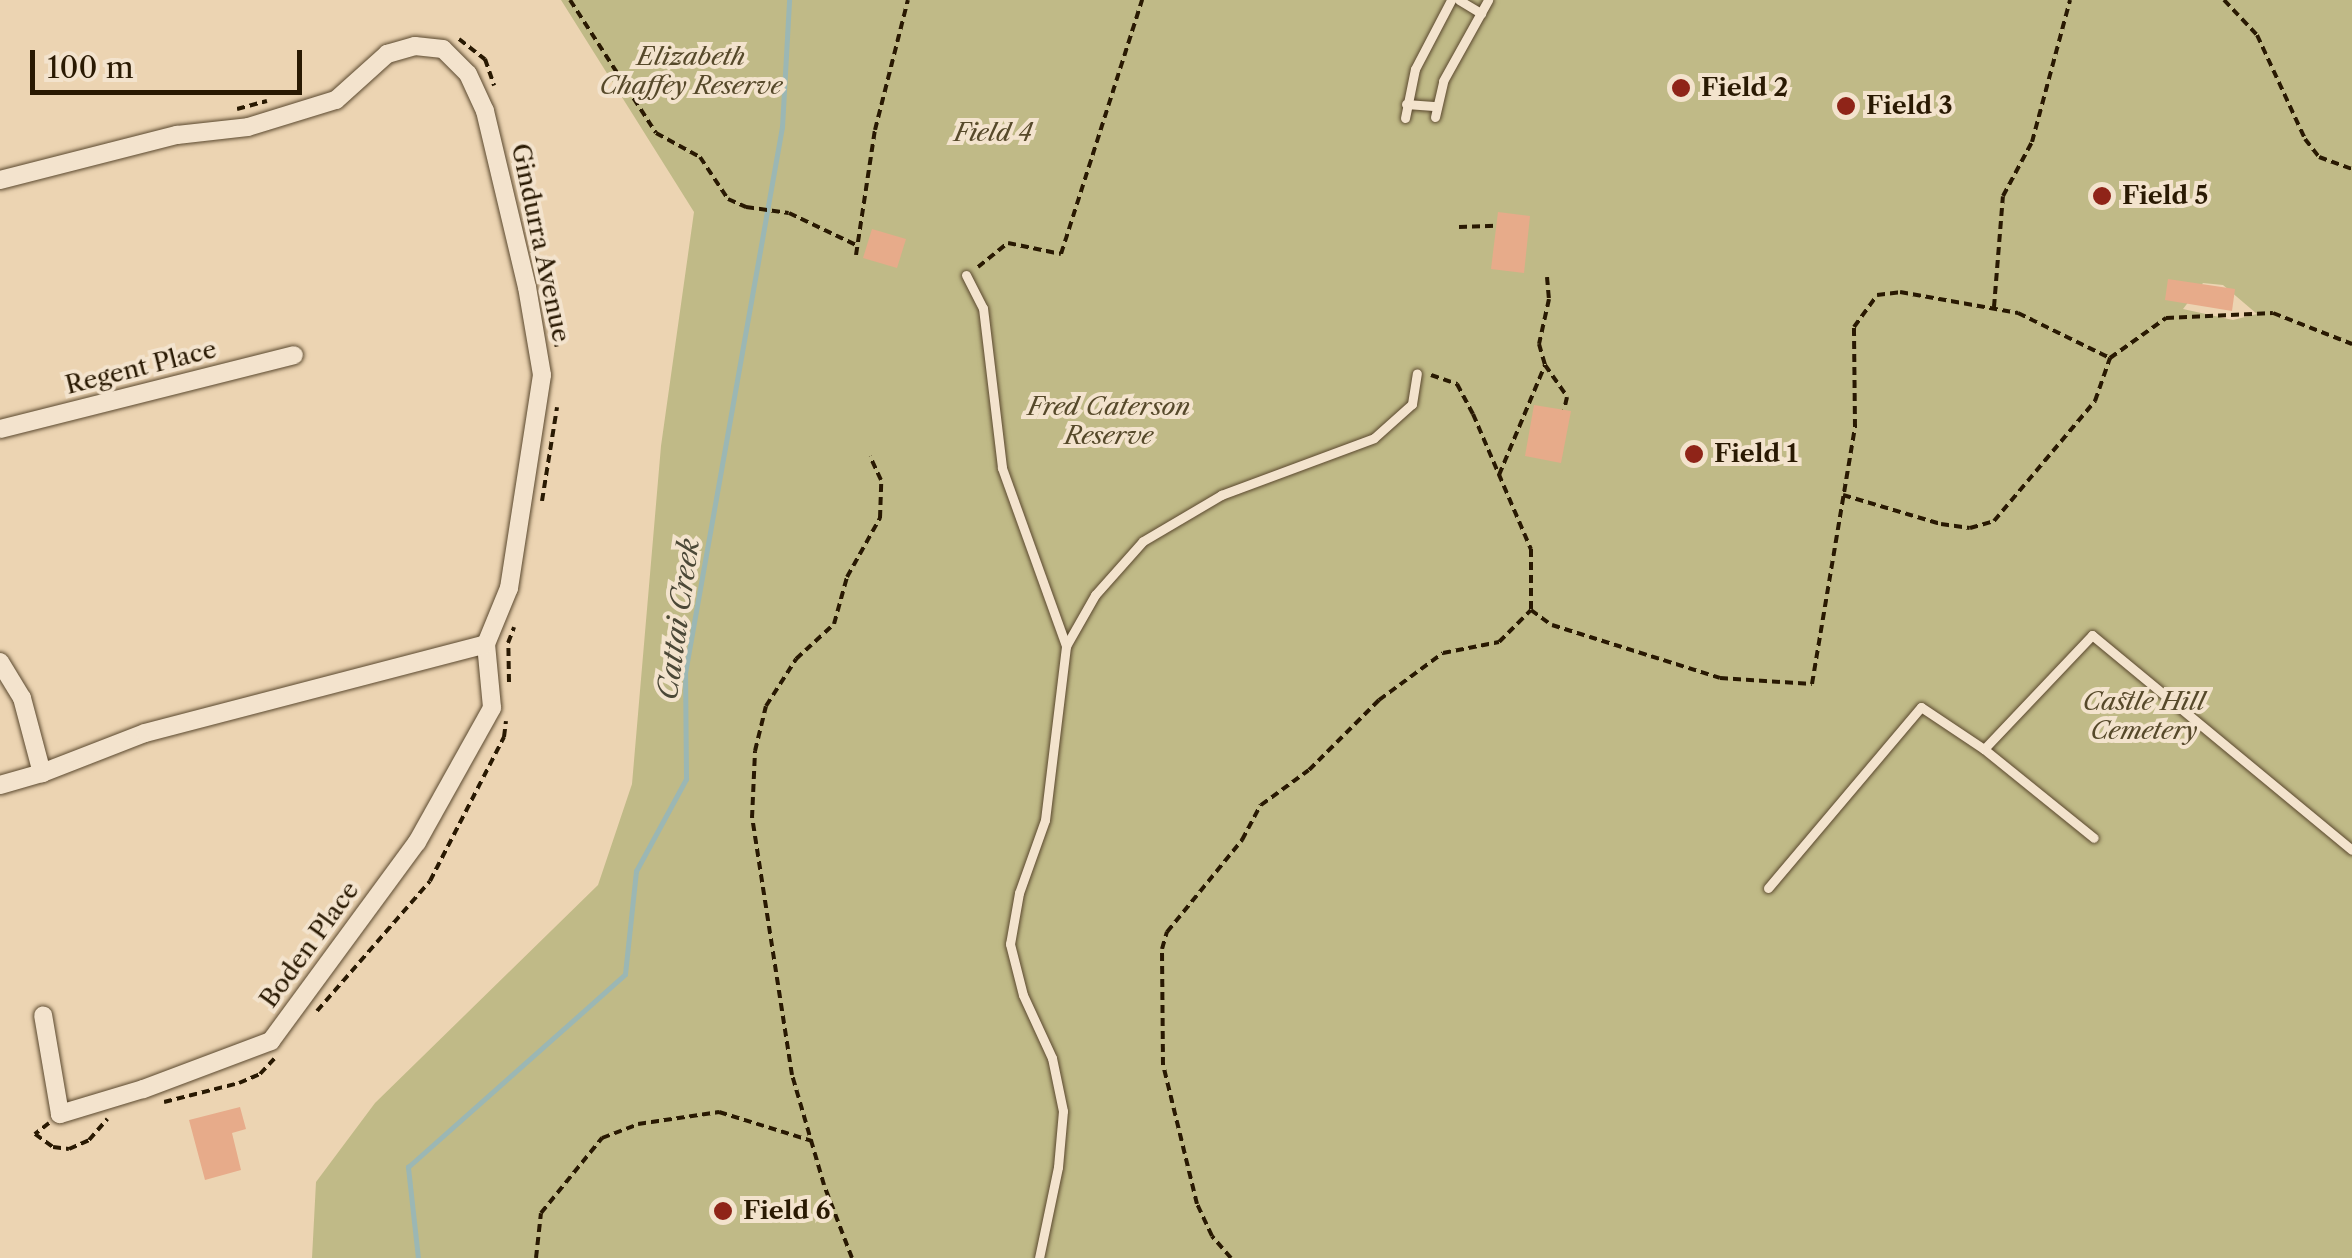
<!DOCTYPE html>
<html>
<head>
<meta charset="utf-8">
<style>
	body { margin:0 }
	#map { position:relative; width:2352px; height:1258px; overflow:hidden; background:#ecd4b2; font-family:"Libre Caslon Text",serif }
	div>[style] { position:absolute }
	[style*='--x'] { left:calc(var(--x)*1px); top:calc(var(--y)*1px); width:calc(var(--w)*1px); rotate:calc(var(--a)*1deg) }
	.green>* { inset:0; background:#c0ba87 }
	.stream>* { height:5px; margin:-2.5px; padding:0 2.5px; transform-origin:2.5px; border-radius:2.5px; background:#9bb7b4 }
	.building>* { inset:0; background:#e7ab8a }
	.path>* { height:4px; margin-top:-2px; transform-origin:0; background:repeating-linear-gradient(90deg,#291902 0 8px,transparent 0 13px) }
	.roads { filter:drop-shadow(0 0 2px #5a482e) drop-shadow(0 0 2px #5a482e) }
	.lane>* { height:9px; margin:-4.5px; padding:0 4.5px; transform-origin:4.5px; border-radius:4.5px; background:#f3e3cd }
	.street>* { height:18px; margin:-9px; padding:0 9px; transform-origin:9px; border-radius:9px; background:#f3e3cd }
	.dots>* { width:28px; height:28px; translate:-50% -50%; box-sizing:border-box; border:5px solid #f3e3cd; border-radius:50% }
	span { translate:-50% -50%; white-space:nowrap; text-align:center; line-height:1.15; -webkit-text-stroke:8px #f3e3cd; paint-order:stroke }
	.park-label { font-size:25px; color:#56492a; font-style:italic }
	.poi-label { font-size:25px; color:#291902; font-weight:700 }
	.left { translate:0 -50%; text-align:left }
	.street-label { font-size:25px; color:#291902 }
	.water-label { font-size:28px; color:#4b4837; font-style:italic }
	.scale { position:absolute; left:30px; top:50px; width:272px; height:45px; box-sizing:border-box; border:5px solid #291902; border-top:0; padding-left:12px; font-size:30px; line-height:35px; white-space:nowrap; color:#291902; -webkit-text-stroke:8px #f3e3cd; paint-order:stroke }
</style>
</head>
<body>
<div id="map">
	<div class="green">
		<div style="clip-path:polygon(evenodd,561px 0,2352px 0,2352px 1258px,312px 1258px,316px 1182px,375px 1103px,598px 885px,632px 784px,661px 446px,694px 212px,561px 0,2203px 283px,2223px 285px,2257px 314px,2233px 320px,2183px 309px,2203px 283px)"></div>
	</div>
	<div class="stream">
		<div style="--x:418;--y:1258;--w:92;--a:-96.3"></div>
		<div style="--x:408;--y:1167;--w:290;--a:-41.6"></div>
		<div style="--x:625;--y:974;--w:104;--a:-83.9"></div>
		<div style="--x:636;--y:871;--w:105;--a:-61.5"></div>
		<div style="--x:686;--y:779;--w:106;--a:-90.5"></div>
		<div style="--x:685;--y:673;--w:555;--a:-79.93"></div>
		<div style="--x:782;--y:127;--w:127;--a:-86.8"></div>
	</div>
	<div class="building">
		<div style="clip-path:polygon(1498px 212px,1530px 216px,1524px 273px,1491px 269px)"></div>
		<div style="clip-path:polygon(872px 229px,906px 239px,897px 268px,863px 258px)"></div>
		<div style="clip-path:polygon(2168px 279px,2235px 289px,2232px 311px,2165px 300px)"></div>
		<div style="clip-path:polygon(1534px 405px,1571px 411px,1561px 463px,1525px 456px)"></div>
		<div style="clip-path:polygon(240px 1107px,246px 1129px,232px 1133px,241px 1170px,205px 1180px,189px 1120px)"></div>
	</div>
	<div class="path">
		<div style="--x:570;--y:0;--w:158;--a:57.1"></div>
		<div style="--x:656;--y:133;--w:50;--a:28.6"></div>
		<div style="--x:700;--y:157;--w:50;--a:56.3"></div>
		<div style="--x:728;--y:199;--w:20;--a:24"></div>
		<div style="--x:746;--y:207;--w:43;--a:7.9"></div>
		<div style="--x:789;--y:213;--w:74;--a:25.5"></div>
		<div style="--x:2224;--y:0;--w:48;--a:46.7"></div>
		<div style="--x:2257;--y:35;--w:115;--a:65.2"></div>
		<div style="--x:2305;--y:139;--w:23;--a:52"></div>
		<div style="--x:2319;--y:157;--w:35;--a:20"></div>
		<div style="--x:459;--y:39;--w:33;--a:38"></div>
		<div style="--x:485;--y:59;--w:28;--a:71"></div>
		<div style="--x:237;--y:109;--w:31;--a:-15"></div>
		<div style="--x:1459;--y:227;--w:37;--a:-2"></div>
		<div style="--x:856;--y:255;--w:126;--a:-81.4"></div>
		<div style="--x:875;--y:130;--w:134;--a:-75.8"></div>
		<div style="--x:978;--y:267;--w:38;--a:-39"></div>
		<div style="--x:1008;--y:243;--w:54;--a:11.7"></div>
		<div style="--x:1061;--y:254;--w:267;--a:-72.3"></div>
		<div style="--x:1547;--y:277;--w:22;--a:85"></div>
		<div style="--x:1549;--y:299;--w:46;--a:102.5"></div>
		<div style="--x:1539;--y:344;--w:22;--a:74"></div>
		<div style="--x:1545;--y:365;--w:39;--a:55"></div>
		<div style="--x:1567;--y:397;--w:13;--a:103"></div>
		<div style="--x:1994;--y:307;--w:111;--a:-85.4"></div>
		<div style="--x:2003;--y:196;--w:61;--a:-61.8"></div>
		<div style="--x:2032;--y:142;--w:147;--a:-75"></div>
		<div style="--x:552;--y:317;--w:30;--a:81"></div>
		<div style="--x:1431;--y:375;--w:28;--a:19"></div>
		<div style="--x:1457;--y:384;--w:34;--a:62"></div>
		<div style="--x:1473;--y:414;--w:147;--a:66.8"></div>
		<div style="--x:1531;--y:549;--w:61;--a:90"></div>
		<div style="--x:1531;--y:610;--w:26;--a:36"></div>
		<div style="--x:1552;--y:625;--w:176;--a:17.5"></div>
		<div style="--x:1720;--y:678;--w:92;--a:3.7"></div>
		<div style="--x:1812;--y:684;--w:261;--a:-80.5"></div>
		<div style="--x:1855;--y:427;--w:100;--a:-90.6"></div>
		<div style="--x:1854;--y:327;--w:39;--a:-54"></div>
		<div style="--x:1877;--y:295;--w:23;--a:-7"></div>
		<div style="--x:1900;--y:292;--w:120;--a:10.1"></div>
		<div style="--x:2018;--y:313;--w:102;--a:26.1"></div>
		<div style="--x:2110;--y:358;--w:69;--a:-35.5"></div>
		<div style="--x:2166;--y:318;--w:107;--a:-2.7"></div>
		<div style="--x:2273;--y:313;--w:85;--a:21.4"></div>
		<div style="--x:1499;--y:475;--w:119;--a:-67.3"></div>
		<div style="--x:1843;--y:495;--w:102;--a:16.5"></div>
		<div style="--x:1941;--y:524;--w:29;--a:8"></div>
		<div style="--x:1970;--y:528;--w:25;--a:-16"></div>
		<div style="--x:1994;--y:521;--w:157;--a:-49.9"></div>
		<div style="--x:2095;--y:401;--w:46;--a:-70.8"></div>
		<div style="--x:542;--y:501;--w:95;--a:-80.9"></div>
		<div style="--x:509;--y:682;--w:39;--a:-91"></div>
		<div style="--x:508;--y:643;--w:17;--a:-69"></div>
		<div style="--x:317;--y:1011;--w:172;--a:-49"></div>
		<div style="--x:430;--y:881;--w:162;--a:-62.8"></div>
		<div style="--x:504;--y:737;--w:16;--a:-83"></div>
		<div style="--x:164;--y:1102;--w:77;--a:-14.2"></div>
		<div style="--x:239;--y:1083;--w:23;--a:-23"></div>
		<div style="--x:260;--y:1074;--w:21;--a:-47"></div>
		<div style="--x:49;--y:1123;--w:18;--a:142"></div>
		<div style="--x:35;--y:1134;--w:22;--a:36"></div>
		<div style="--x:53;--y:1147;--w:16;--a:7"></div>
		<div style="--x:69;--y:1149;--w:22;--a:-24"></div>
		<div style="--x:89;--y:1140;--w:28;--a:-49"></div>
		<div style="--x:536;--y:1258;--w:45;--a:-83.7"></div>
		<div style="--x:541;--y:1213;--w:97;--a:-50.9"></div>
		<div style="--x:602;--y:1138;--w:39;--a:-21"></div>
		<div style="--x:638;--y:1124;--w:82;--a:-8.4"></div>
		<div style="--x:719;--y:1112;--w:97;--a:17.3"></div>
		<div style="--x:852;--y:1258;--w:78;--a:-111"></div>
		<div style="--x:824;--y:1185;--w:115;--a:-106.2"></div>
		<div style="--x:792;--y:1075;--w:260;--a:-98.8"></div>
		<div style="--x:752;--y:818;--w:67;--a:-87.4"></div>
		<div style="--x:755;--y:751;--w:46;--a:-76.3"></div>
		<div style="--x:766;--y:706;--w:56;--a:-57.4"></div>
		<div style="--x:796;--y:659;--w:52;--a:-42.6"></div>
		<div style="--x:834;--y:624;--w:49;--a:-74.5"></div>
		<div style="--x:847;--y:577;--w:68;--a:-60.8"></div>
		<div style="--x:880;--y:518;--w:38;--a:-88"></div>
		<div style="--x:881;--y:480;--w:26;--a:-115"></div>
		<div style="--x:1231;--y:1258;--w:29;--a:-131"></div>
		<div style="--x:1212;--y:1236;--w:35;--a:-115"></div>
		<div style="--x:1197;--y:1204;--w:143;--a:-103.7"></div>
		<div style="--x:1163;--y:1065;--w:116;--a:-90.5"></div>
		<div style="--x:1162;--y:949;--w:18;--a:-74"></div>
		<div style="--x:1167;--y:932;--w:119;--a:-50.8"></div>
		<div style="--x:1242;--y:840;--w:40;--a:-62"></div>
		<div style="--x:1261;--y:805;--w:59;--a:-36.1"></div>
		<div style="--x:1309;--y:770;--w:99;--a:-45"></div>
		<div style="--x:1379;--y:700;--w:79;--a:-36.3"></div>
		<div style="--x:1443;--y:653;--w:57;--a:-11.1"></div>
		<div style="--x:1499;--y:642;--w:45;--a:-45"></div>
	</div>
	<div class="roads">
		<div class="lane">
			<div style="--x:1459;--y:0;--w:26;--a:31"></div>
			<div style="--x:1406;--y:104;--w:31;--a:4"></div>
			<div style="--x:1435;--y:117;--w:37;--a:-77"></div>
			<div style="--x:1443;--y:81;--w:93;--a:-60.9"></div>
			<div style="--x:1405;--y:118;--w:50;--a:-78.5"></div>
			<div style="--x:1415;--y:69;--w:78;--a:-62.4"></div>
			<div style="--x:966;--y:275;--w:37;--a:63"></div>
			<div style="--x:983;--y:308;--w:161;--a:83.2"></div>
			<div style="--x:1002;--y:468;--w:189;--a:70.2"></div>
			<div style="--x:1984;--y:749;--w:141;--a:39"></div>
			<div style="--x:1768;--y:888;--w:237;--a:-49.8"></div>
			<div style="--x:1921;--y:707;--w:76;--a:33.7"></div>
			<div style="--x:1984;--y:749;--w:157;--a:-46.5"></div>
			<div style="--x:2092;--y:635;--w:337;--a:39.6"></div>
			<div style="--x:1039;--y:1258;--w:93;--a:-78.2"></div>
			<div style="--x:1058;--y:1167;--w:56;--a:-84.9"></div>
			<div style="--x:1063;--y:1111;--w:54;--a:-101.7"></div>
			<div style="--x:1052;--y:1058;--w:69;--a:-114.7"></div>
			<div style="--x:1023;--y:995;--w:53;--a:-104.3"></div>
			<div style="--x:1010;--y:944;--w:52;--a:-80"></div>
			<div style="--x:1019;--y:893;--w:77;--a:-70.4"></div>
			<div style="--x:1045;--y:820;--w:175;--a:-83.1"></div>
			<div style="--x:1066;--y:646;--w:59;--a:-60.4"></div>
			<div style="--x:1095;--y:595;--w:72;--a:-48.4"></div>
			<div style="--x:1143;--y:541;--w:91;--a:-30.5"></div>
			<div style="--x:1221;--y:495;--w:163;--a:-20.4"></div>
			<div style="--x:1374;--y:438;--w:51;--a:-41.8"></div>
			<div style="--x:1412;--y:404;--w:31;--a:-81"></div>
		</div>
		<div class="street">
			<div style="--x:0;--y:180;--w:183;--a:-14.3"></div>
			<div style="--x:177;--y:135;--w:71;--a:-6.4"></div>
			<div style="--x:248;--y:127;--w:92;--a:-17.1"></div>
			<div style="--x:336;--y:100;--w:69;--a:-42"></div>
			<div style="--x:387;--y:54;--w:29;--a:-16"></div>
			<div style="--x:415;--y:46;--w:28;--a:6"></div>
			<div style="--x:443;--y:49;--w:35;--a:45"></div>
			<div style="--x:468;--y:74;--w:41;--a:65.3"></div>
			<div style="--x:485;--y:111;--w:181;--a:76.6"></div>
			<div style="--x:527;--y:287;--w:89;--a:80.3"></div>
			<div style="--x:542;--y:375;--w:216;--a:98.8"></div>
			<div style="--x:509;--y:588;--w:61;--a:112.3"></div>
			<div style="--x:486;--y:644;--w:64;--a:84.6"></div>
			<div style="--x:492;--y:708;--w:154;--a:119.2"></div>
			<div style="--x:417;--y:842;--w:247;--a:126.3"></div>
			<div style="--x:271;--y:1041;--w:137;--a:159.4"></div>
			<div style="--x:143;--y:1089;--w:87;--a:163.2"></div>
			<div style="--x:60;--y:1114;--w:100;--a:-99.7"></div>
			<div style="--x:0;--y:429;--w:303;--a:-14.1"></div>
			<div style="--x:0;--y:662;--w:42;--a:58.6"></div>
			<div style="--x:22;--y:698;--w:78;--a:75.1"></div>
			<div style="--x:0;--y:785;--w:44;--a:-15.9"></div>
			<div style="--x:42;--y:773;--w:110;--a:-21.2"></div>
			<div style="--x:145;--y:733;--w:352;--a:-14.6"></div>
		</div>
	</div>
	<div class="dots">
		<div style="left:1681px;top:88px;background:#8f2418"></div>
		<div style="left:1846px;top:106px;background:#8f2418"></div>
		<div style="left:2102px;top:196px;background:#8f2418"></div>
		<div style="left:1694px;top:454px;background:#8f2418"></div>
		<div style="left:723px;top:1211px;background:#8f2418"></div>
	</div>
	<div class="park-label">
		<span style="left:691px;top:72px">Elizabeth<br>Chaffey Reserve</span>
		<span style="left:993px;top:133px">Field 4</span>
		<span style="left:1109px;top:422px">Fred Caterson<br>Reserve</span>
		<span style="left:2144px;top:717px">Castle Hill<br>Cemetery</span>
	</div>
	<div class="poi-label">
		<span class="left" style="left:1701px;top:88px">Field 2</span>
		<span class="left" style="left:1866px;top:106px">Field 3</span>
		<span class="left" style="left:2122px;top:196px">Field 5</span>
		<span class="left" style="left:1714px;top:454px">Field 1</span>
		<span class="left" style="left:743px;top:1211px">Field 6</span>
	</div>
	<div class="street-label">
		<span style="left:540px;top:243px;rotate:78deg">Gindurra Avenue</span>
		<span style="left:141px;top:368px;rotate:-14deg">Regent Place</span>
		<span style="left:310px;top:945px;rotate:-54deg">Boden Place</span>
	</div>
	<div class="water-label">
		<span style="left:678px;top:619px;rotate:-82deg">Cattai Creek</span>
	</div>
	<div class="scale">100 m</div>
</div>
</body>
</html>
